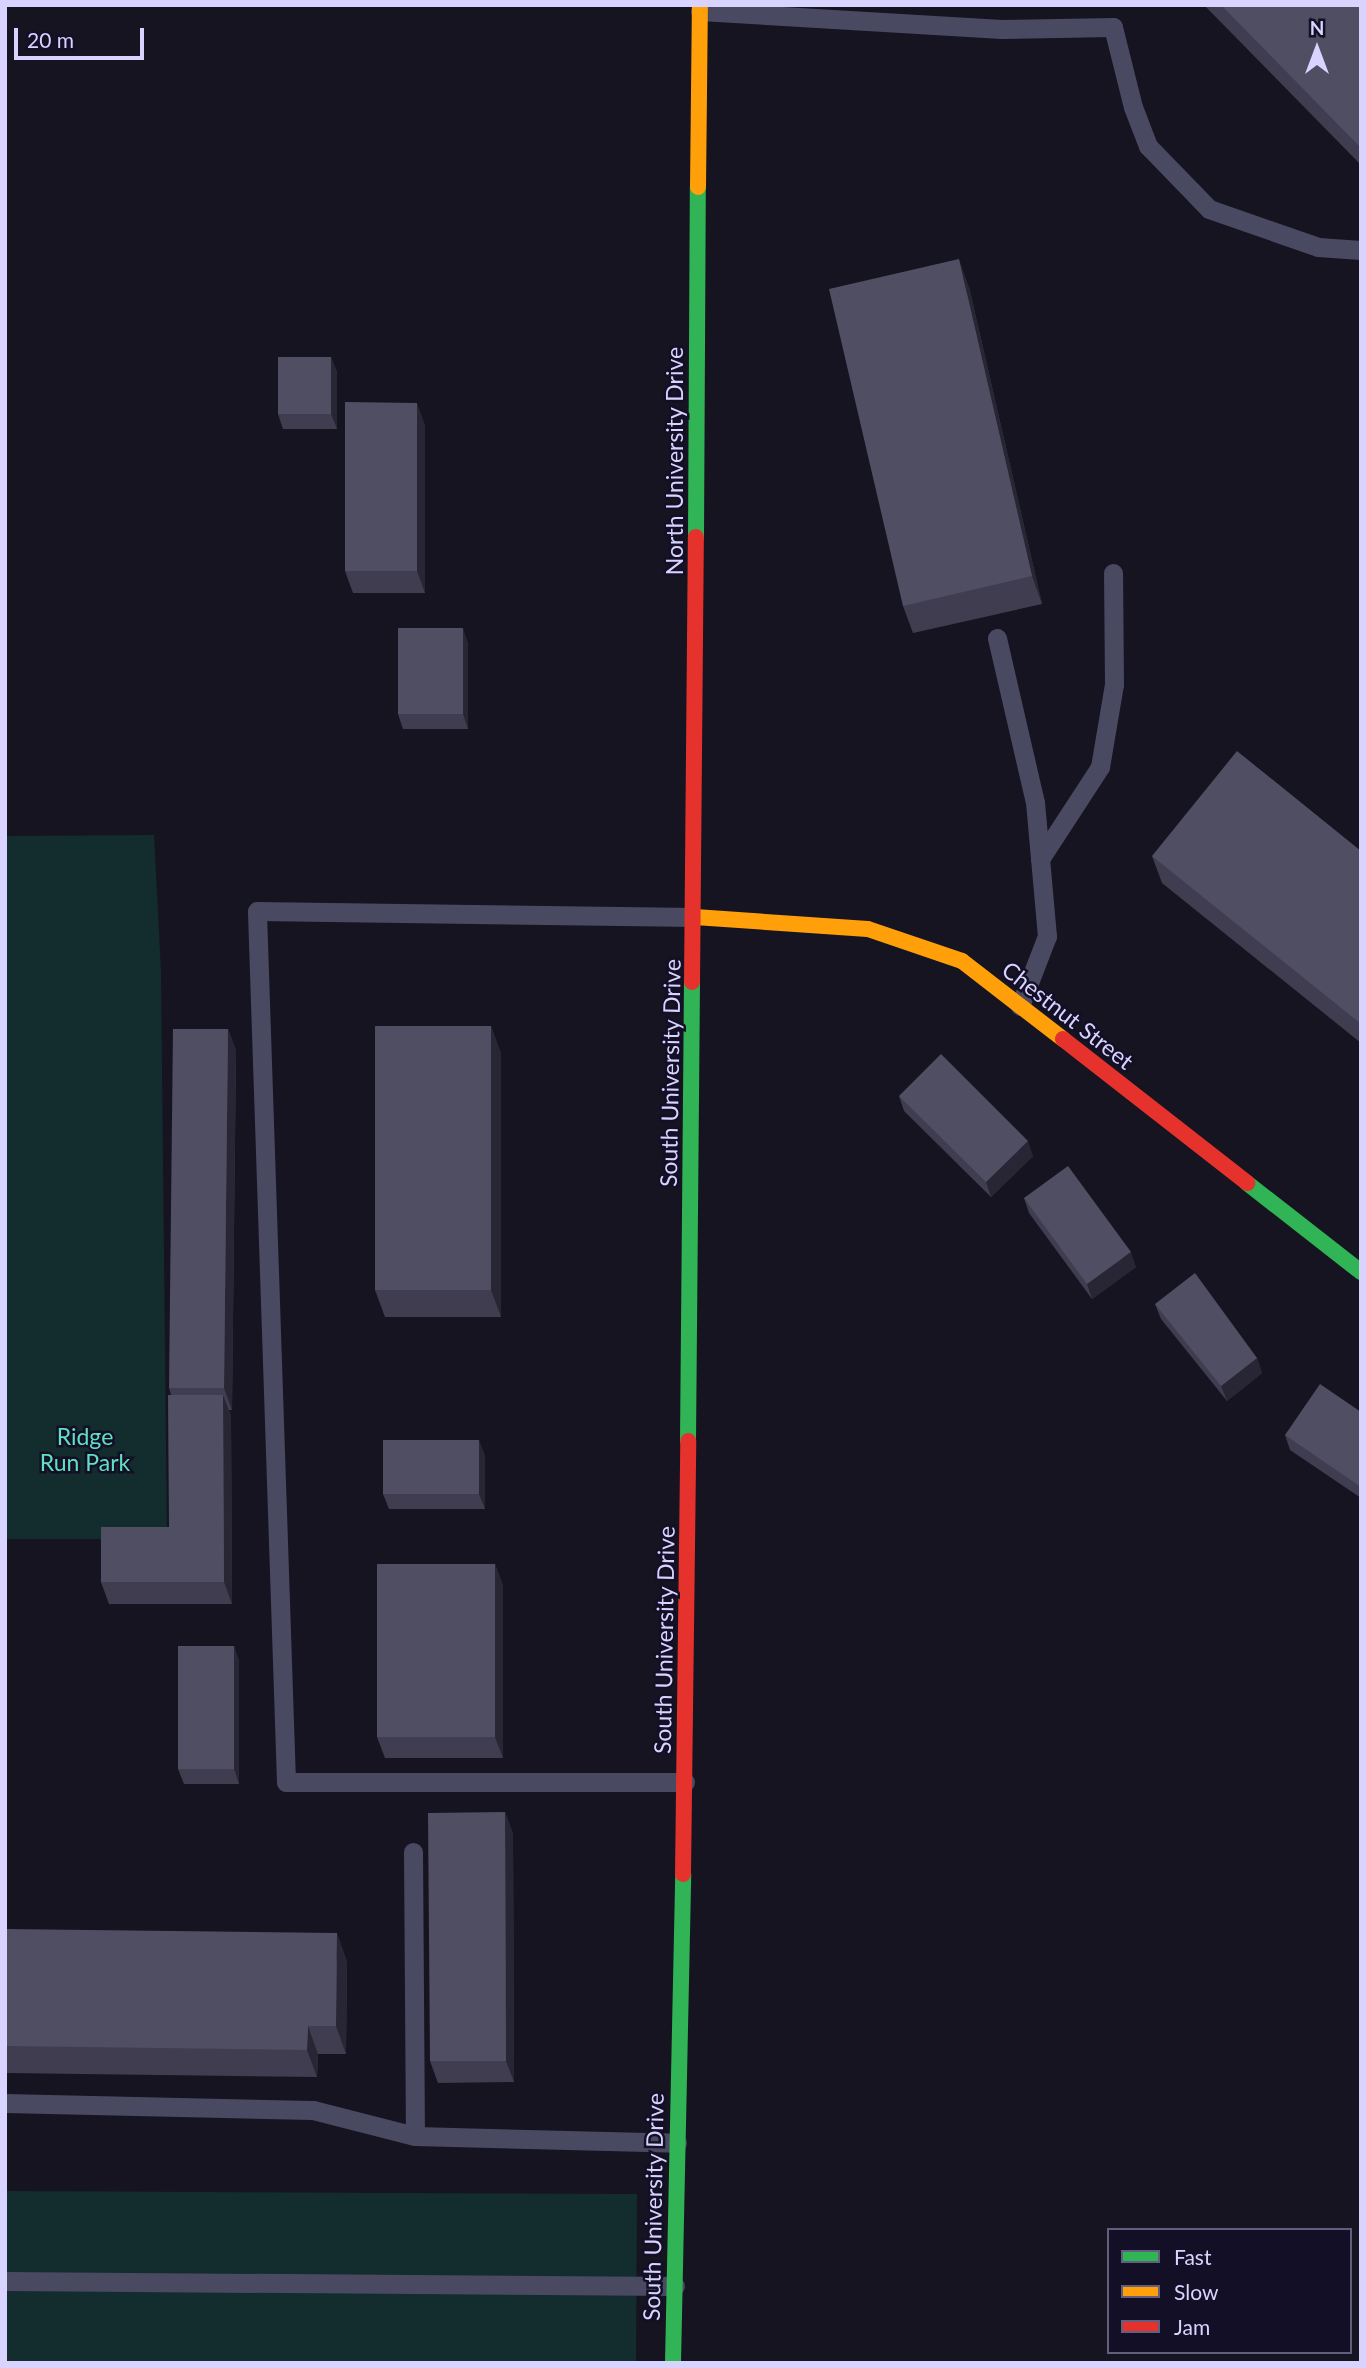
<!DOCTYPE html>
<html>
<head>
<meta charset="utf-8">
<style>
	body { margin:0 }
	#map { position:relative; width:1366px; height:2368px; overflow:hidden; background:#161421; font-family:Lato,sans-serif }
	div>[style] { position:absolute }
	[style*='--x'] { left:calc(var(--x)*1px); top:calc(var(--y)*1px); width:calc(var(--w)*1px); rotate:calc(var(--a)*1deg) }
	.green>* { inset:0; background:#132c2d }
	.lane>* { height:19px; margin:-9.5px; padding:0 9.5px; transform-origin:9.5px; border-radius:9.5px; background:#4a4962 }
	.fast>* { height:16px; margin:-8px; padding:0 8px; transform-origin:8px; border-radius:8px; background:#30b455 }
	.slow>* { height:16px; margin:-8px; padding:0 8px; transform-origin:8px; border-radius:8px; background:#ff9f0a }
	.jam>* { height:16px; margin:-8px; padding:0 8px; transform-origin:8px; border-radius:8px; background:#e5322d }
	.wall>* { inset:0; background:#403d50 }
	.shaded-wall>* { inset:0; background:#282635 }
	.building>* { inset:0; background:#504e63 }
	span { translate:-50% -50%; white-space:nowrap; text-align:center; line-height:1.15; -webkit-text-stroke:5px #130f26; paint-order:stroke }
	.street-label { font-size:23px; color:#d9d4ff }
	.park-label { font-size:23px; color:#5fe0c0 }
	.frame { position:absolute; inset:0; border:7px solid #d9d4ff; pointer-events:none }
	.legend { position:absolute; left:1107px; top:2228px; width:245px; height:126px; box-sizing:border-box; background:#130f26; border:2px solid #625e7d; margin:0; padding:9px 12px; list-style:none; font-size:21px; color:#d9d4ff }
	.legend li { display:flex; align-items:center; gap:14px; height:35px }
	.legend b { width:35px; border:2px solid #625e7d }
	.north { position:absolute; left:1282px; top:14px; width:70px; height:70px; -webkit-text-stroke:5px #130f26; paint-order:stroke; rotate:0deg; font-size:19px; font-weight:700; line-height:28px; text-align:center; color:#d9d4ff }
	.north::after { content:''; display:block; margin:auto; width:24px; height:32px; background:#d9d4ff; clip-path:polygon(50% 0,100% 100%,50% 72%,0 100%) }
	.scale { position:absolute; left:14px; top:28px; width:130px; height:32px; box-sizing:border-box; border:4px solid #d9d4ff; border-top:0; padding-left:9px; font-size:21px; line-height:24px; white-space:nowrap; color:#d9d4ff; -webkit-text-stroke:5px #130f26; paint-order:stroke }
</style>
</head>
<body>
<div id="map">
	<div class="green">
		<div style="clip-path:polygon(154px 835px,161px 971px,167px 1539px,5px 1539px,5px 836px)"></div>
		<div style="clip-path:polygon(5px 2191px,637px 2194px,636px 2363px,5px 2363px)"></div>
	</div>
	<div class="lane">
		<div style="--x:700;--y:11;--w:302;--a:3.4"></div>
		<div style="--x:1001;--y:29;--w:112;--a:-1"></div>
		<div style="--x:1113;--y:27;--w:82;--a:76"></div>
		<div style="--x:1133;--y:107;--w:42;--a:69"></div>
		<div style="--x:1148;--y:146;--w:88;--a:45.9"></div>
		<div style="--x:1209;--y:209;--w:115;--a:19.2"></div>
		<div style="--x:1318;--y:247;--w:43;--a:4"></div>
		<div style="--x:997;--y:638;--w:168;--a:77"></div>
		<div style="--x:1035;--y:802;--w:135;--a:84.9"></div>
		<div style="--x:1047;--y:936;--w:75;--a:111.1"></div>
		<div style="--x:1040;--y:859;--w:110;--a:-56.9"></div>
		<div style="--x:1100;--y:767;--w:84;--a:-80.4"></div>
		<div style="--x:1114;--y:684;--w:111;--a:-90.5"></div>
		<div style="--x:685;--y:1782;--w:399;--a:180"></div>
		<div style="--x:286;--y:1782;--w:871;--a:-91.91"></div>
		<div style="--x:257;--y:911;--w:438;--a:0.8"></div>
		<div style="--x:413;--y:1852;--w:284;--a:89.6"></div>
		<div style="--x:5;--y:2103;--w:308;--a:1.3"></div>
		<div style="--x:313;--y:2110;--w:105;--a:14.3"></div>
		<div style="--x:415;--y:2136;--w:262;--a:1.5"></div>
		<div style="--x:5;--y:2281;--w:670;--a:0.43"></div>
	</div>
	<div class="fast">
		<div style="--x:696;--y:537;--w:350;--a:-89.7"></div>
		<div style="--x:1247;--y:1183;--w:145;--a:38"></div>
		<div style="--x:688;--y:1441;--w:459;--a:-89.5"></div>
		<div style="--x:673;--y:2363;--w:489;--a:-88.8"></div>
	</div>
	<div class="slow">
		<div style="--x:698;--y:187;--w:182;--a:-89.4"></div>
		<div style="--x:695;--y:917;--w:173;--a:4"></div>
		<div style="--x:868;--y:929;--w:99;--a:18.8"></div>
		<div style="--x:962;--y:961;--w:128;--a:37.7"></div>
	</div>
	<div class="jam">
		<div style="--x:692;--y:982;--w:445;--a:-89.5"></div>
		<div style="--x:1063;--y:1039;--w:234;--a:38"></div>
		<div style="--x:683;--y:1874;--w:433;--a:-89.3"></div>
	</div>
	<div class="wall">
		<div style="clip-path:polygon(1204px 5px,1361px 5px,1361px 165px)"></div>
		<div style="clip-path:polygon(969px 287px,1042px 604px,913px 633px,903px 606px)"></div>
		<div style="clip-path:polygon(331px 357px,337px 372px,337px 429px,283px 429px,278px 414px)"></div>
		<div style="clip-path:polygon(425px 425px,425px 593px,353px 593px,345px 571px)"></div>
		<div style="clip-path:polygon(468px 643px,468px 729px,403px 729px,398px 714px)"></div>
		<div style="clip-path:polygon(1361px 851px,1361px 1043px,1162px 883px,1152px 856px)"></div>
		<div style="clip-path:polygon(491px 1026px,501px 1054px,501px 1317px,385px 1317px,375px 1290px)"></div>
		<div style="clip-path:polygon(228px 1029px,236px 1051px,232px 1410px,229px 1410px,231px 1416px,232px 1604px,109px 1604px,101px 1582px,169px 1527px,171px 1395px,169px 1388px)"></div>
		<div style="clip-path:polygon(899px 1096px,1033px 1156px,991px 1197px,904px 1111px)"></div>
		<div style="clip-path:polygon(1024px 1198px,1136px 1267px,1092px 1299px,1029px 1213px)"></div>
		<div style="clip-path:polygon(1155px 1304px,1257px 1358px,1262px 1373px,1227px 1401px,1161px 1319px)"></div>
		<div style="clip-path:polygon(1361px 1412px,1361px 1498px,1290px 1450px,1285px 1435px)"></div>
		<div style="clip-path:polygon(485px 1455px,485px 1509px,389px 1509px,383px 1494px)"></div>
		<div style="clip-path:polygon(495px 1564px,503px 1586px,503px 1758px,385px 1758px,377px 1737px)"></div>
		<div style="clip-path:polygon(234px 1646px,239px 1661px,239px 1784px,184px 1784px,178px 1769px)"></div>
		<div style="clip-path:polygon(505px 1812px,513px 1834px,514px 2082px,438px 2083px,430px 2061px)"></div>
		<div style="clip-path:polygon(5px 1929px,347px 1961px,346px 2054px,318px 2054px,317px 2077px,5px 2073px)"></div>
	</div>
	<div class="shaded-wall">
		<div style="clip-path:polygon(959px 259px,969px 287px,1042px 604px,1032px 576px)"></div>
		<div style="clip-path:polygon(331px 357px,337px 372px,337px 429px,331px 414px)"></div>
		<div style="clip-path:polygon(417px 403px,425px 425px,425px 593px,417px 571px)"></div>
		<div style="clip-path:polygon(463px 628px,468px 643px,468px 729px,463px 714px)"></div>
		<div style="clip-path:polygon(491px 1026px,501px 1054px,501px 1317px,491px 1290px)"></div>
		<div style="clip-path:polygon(228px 1029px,236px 1051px,232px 1410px,224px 1388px)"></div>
		<div style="clip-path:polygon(1028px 1141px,1033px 1156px,991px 1197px,986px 1182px)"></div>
		<div style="clip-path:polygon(1131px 1252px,1136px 1267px,1092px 1299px,1087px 1284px)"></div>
		<div style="clip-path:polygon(1257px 1358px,1262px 1373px,1227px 1401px,1221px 1386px)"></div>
		<div style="clip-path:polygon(223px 1395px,231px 1416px,232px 1604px,224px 1582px)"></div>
		<div style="clip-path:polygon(479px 1440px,485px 1455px,485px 1509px,479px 1494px)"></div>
		<div style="clip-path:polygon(495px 1564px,503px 1586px,503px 1758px,495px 1737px)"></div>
		<div style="clip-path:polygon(234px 1646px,239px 1661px,239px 1784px,234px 1769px)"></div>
		<div style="clip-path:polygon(505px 1812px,513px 1834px,514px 2082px,506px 2061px)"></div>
		<div style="clip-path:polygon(337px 1933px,347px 1961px,346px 2054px,336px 2026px)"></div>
		<div style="clip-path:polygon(308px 2026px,318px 2054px,317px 2077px,307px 2050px)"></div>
	</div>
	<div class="building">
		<div style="clip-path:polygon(1221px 5px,1361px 5px,1361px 148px)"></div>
		<div style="clip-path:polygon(959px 259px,1032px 576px,903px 606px,829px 289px)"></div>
		<div style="clip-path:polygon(278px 357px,331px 357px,331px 414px,278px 414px)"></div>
		<div style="clip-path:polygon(345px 402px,417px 403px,417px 571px,345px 571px)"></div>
		<div style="clip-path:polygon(398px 628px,463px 628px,463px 714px,398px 714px)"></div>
		<div style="clip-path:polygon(1237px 751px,1361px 851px,1361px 1024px,1152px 856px)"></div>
		<div style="clip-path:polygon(375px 1026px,491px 1026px,491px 1290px,375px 1290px)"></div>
		<div style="clip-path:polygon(173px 1029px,228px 1029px,224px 1388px,169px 1388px)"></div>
		<div style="clip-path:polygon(941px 1054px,1028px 1141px,986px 1182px,899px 1096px)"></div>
		<div style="clip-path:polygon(1068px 1166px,1131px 1252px,1087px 1284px,1024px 1198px)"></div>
		<div style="clip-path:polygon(1195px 1273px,1257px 1358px,1221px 1386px,1155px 1304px)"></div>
		<div style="clip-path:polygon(1320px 1384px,1361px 1412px,1361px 1487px,1285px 1435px)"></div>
		<div style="clip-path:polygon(168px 1395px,223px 1395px,224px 1582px,101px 1582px,101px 1527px,169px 1527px)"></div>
		<div style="clip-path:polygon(383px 1440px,479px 1440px,479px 1494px,383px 1494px)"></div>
		<div style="clip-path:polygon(377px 1564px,495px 1564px,495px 1737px,377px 1737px)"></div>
		<div style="clip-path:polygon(178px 1646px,234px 1646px,234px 1769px,178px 1769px)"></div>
		<div style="clip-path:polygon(505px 1812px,506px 2061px,430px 2061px,428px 1813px)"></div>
		<div style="clip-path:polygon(5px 1929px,337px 1933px,336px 2026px,308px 2026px,307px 2050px,5px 2046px)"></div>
	</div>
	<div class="street-label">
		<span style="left:674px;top:461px;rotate:-90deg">North University Drive</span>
		<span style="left:1068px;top:1015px;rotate:38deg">Chestnut Street</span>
		<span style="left:670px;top:1073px;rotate:-89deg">South University Drive</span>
		<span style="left:664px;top:1640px;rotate:-89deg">South University Drive</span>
		<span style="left:653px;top:2207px;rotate:-89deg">South University Drive</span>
	</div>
	<div class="park-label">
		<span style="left:85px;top:1449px">Ridge<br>Run Park</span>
	</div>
	<div class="frame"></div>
	<ul class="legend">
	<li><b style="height:9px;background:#30b455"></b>Fast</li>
	<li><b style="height:9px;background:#ff9f0a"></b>Slow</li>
	<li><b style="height:9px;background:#e5322d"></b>Jam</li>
	</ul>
	<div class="north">N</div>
	<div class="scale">20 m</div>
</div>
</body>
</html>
